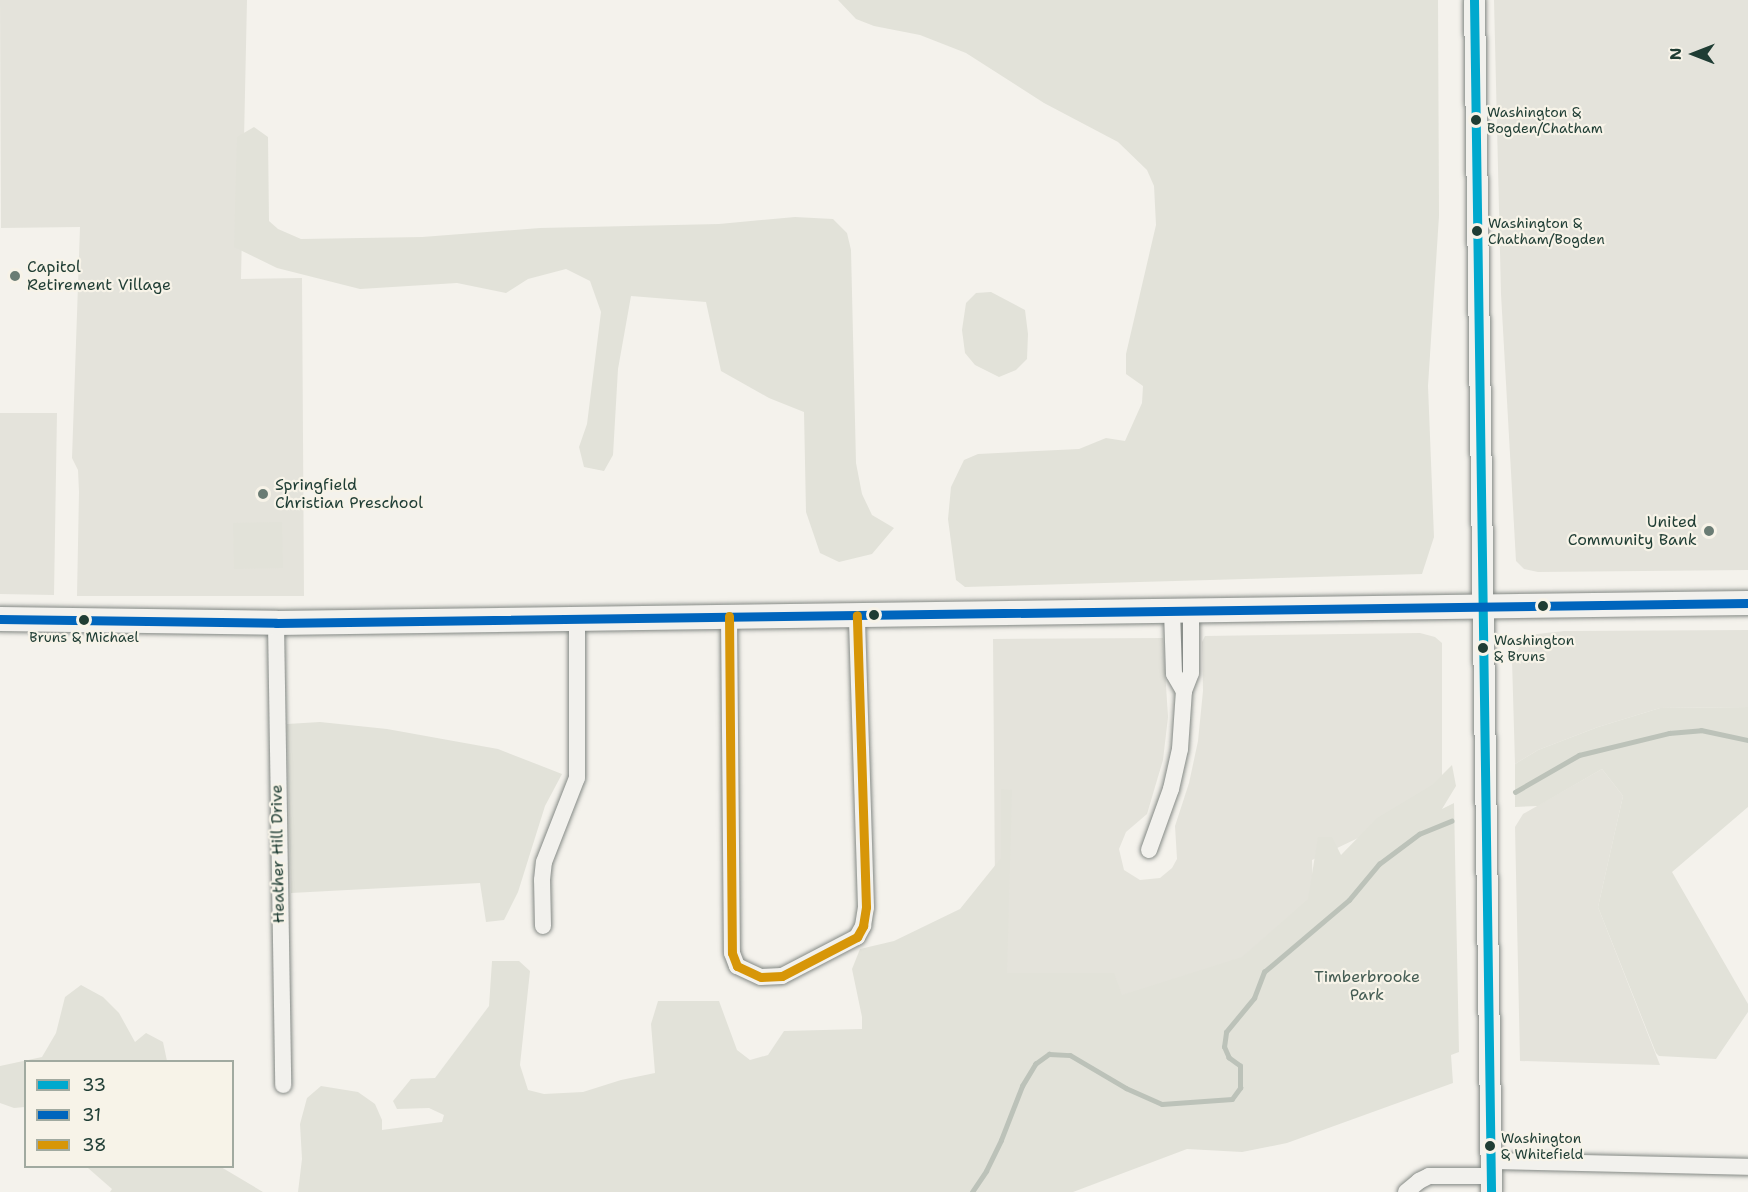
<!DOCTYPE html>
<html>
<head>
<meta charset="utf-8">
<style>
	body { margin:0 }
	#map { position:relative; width:1748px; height:1192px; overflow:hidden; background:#f4f2ec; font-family:"Shantell Sans",sans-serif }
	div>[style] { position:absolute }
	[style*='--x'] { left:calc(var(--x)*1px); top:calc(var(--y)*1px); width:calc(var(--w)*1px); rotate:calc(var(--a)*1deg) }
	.built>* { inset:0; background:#e4e3db }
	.green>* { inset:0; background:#e2e2d9 }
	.stream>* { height:4.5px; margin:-2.25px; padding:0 2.25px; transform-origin:2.25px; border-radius:2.25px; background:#bcc2b9 }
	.roads { filter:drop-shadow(0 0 2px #848985) drop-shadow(0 0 2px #848985) }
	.minor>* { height:16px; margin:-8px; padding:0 8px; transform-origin:8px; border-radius:8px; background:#f2f1ed }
	.tertiary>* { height:21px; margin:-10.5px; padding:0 10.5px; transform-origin:10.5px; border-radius:10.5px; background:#f2f1ed }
	.secondary>* { height:24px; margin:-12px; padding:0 12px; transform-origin:12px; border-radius:12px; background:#f2f1ed }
	.bus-1>* { height:9px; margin:-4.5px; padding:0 4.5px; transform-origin:4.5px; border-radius:4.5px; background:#00a9ce }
	.bus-2>* { height:9px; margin:-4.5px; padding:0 4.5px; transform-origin:4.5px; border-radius:4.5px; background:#0065bd }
	.bus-3>* { height:9px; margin:-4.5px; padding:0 4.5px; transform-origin:4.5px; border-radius:4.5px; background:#d79608 }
	.dots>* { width:16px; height:16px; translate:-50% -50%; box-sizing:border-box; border:3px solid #f7f3e8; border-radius:50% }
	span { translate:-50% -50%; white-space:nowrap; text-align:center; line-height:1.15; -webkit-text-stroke:4.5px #f7f3e8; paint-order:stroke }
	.bus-label { font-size:14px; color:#1f3d34 }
	.left { translate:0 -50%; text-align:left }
	.poi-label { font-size:16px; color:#1f3d34 }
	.right { translate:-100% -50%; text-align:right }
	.street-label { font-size:16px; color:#1f3d34 }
	.park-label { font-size:16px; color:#435b52 }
	.legend { position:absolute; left:24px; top:1060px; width:210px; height:108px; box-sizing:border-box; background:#f7f3e8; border:2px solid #a1aaa0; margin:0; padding:8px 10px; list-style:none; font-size:18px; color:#1f3d34 }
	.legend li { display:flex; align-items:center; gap:12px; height:30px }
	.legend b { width:30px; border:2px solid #a1aaa0 }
	.north { position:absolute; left:1664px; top:24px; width:60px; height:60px; -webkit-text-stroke:4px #f7f3e8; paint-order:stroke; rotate:270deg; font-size:16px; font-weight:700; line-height:24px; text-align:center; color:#1f3d34 }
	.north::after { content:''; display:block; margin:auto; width:21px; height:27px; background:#1f3d34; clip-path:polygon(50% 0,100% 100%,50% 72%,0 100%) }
</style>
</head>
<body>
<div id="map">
	<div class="built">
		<div style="clip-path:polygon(0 0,247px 0,241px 279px,302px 278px,304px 596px,77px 596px,79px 492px,78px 470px,72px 458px,80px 227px,1px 228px)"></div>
		<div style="clip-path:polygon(1494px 0,1748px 0,1748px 570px,1538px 572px,1524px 569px,1516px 561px,1501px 294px)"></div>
		<div style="clip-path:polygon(0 413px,57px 413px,54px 595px,0 594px)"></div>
		<div style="clip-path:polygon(1748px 630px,1748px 707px,1660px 708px,1598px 727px,1538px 750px,1515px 764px,1512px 660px,1525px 638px,1537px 634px,1564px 631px)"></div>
		<div style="clip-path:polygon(1420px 633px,1435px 637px,1442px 643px,1442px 798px,1312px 860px,1313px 899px,1249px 957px,1112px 1007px,996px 1011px,993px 639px,1163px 638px,1168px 717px,1163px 760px,1147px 814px,1126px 832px,1119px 849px,1124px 870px,1140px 880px,1160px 878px,1172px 868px,1177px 859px,1175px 826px,1189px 783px,1198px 741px,1203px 691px,1202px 642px,1205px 636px)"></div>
		<div style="clip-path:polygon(1602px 769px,1623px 796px,1598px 907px,1660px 1065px,1520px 1061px,1515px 827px,1523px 814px)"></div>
	</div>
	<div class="green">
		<div style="clip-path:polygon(838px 0,1438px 0,1439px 216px,1428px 386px,1434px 537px,1422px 574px,965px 587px,956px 580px,948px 519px,951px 487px,964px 460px,978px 454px,1079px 449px,1106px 438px,1125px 441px,1142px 403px,1143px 386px,1126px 374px,1126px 354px,1156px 225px,1154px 186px,1147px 170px,1118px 142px,1044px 103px,966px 53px,920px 35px,874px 26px,856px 19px)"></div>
		<div style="clip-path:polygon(254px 127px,268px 137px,269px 221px,278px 229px,301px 239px,422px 237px,540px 228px,719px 224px,795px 217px,833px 219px,847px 233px,851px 250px,856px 463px,862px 494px,872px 515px,894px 528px,872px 554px,839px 562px,820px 553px,806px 512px,804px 412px,769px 398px,721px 371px,706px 302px,631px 296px,618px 369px,613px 455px,604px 471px,584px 467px,579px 447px,587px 424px,601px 312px,590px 281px,566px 269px,528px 279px,506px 293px,457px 283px,360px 289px,277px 268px,234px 247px,237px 137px)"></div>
		<div style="clip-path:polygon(991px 292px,1025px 310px,1028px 334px,1027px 359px,1016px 370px,999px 377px,975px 365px,965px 353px,962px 330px,966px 303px,976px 293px)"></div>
		<div style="clip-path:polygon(282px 522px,283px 568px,234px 569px,233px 523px)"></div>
		<div style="clip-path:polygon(1748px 707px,1748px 807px,1672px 872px,1748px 1004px,1748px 1012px,1716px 1059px,1659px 1056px,1656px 1053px,1598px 907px,1623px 796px,1602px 769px,1538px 806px,1515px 807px,1515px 764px,1538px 750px,1598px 727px,1660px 708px)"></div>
		<div style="clip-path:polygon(320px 722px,387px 729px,498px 749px,562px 774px,545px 806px,518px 892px,504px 920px,486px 922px,480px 883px,291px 893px,287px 724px)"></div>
		<div style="clip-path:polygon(1452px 765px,1456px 786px,1442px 809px,1454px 803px,1459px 1052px,1451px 1055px,1453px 1083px,1287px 1143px,1242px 1152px,1187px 1149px,1073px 1192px,298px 1192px,302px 1159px,300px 1124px,307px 1098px,321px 1086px,358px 1092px,375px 1104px,382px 1120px,382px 1130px,442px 1122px,444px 1115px,429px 1108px,397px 1109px,393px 1101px,411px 1079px,435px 1078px,489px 1006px,492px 961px,519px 961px,530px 971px,520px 1065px,528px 1090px,544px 1094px,583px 1092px,621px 1080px,655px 1073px,651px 1024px,658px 1001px,719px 1001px,737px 1050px,750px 1060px,768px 1055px,784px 1031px,862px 1029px,862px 1017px,852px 969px,860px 949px,894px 941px,960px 909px,1001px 858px,1001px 789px,1012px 790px,1007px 973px,1114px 973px,1122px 995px,1242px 957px,1308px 899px,1318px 837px,1332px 837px,1341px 855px,1377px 818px,1432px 785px)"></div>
		<div style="clip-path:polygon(81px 985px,103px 997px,119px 1013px,135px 1042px,146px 1033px,163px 1042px,167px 1061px,26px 1062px,25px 1107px,14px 1108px,0 1103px,0 1066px,42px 1057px,56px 1033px,65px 997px)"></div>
		<div style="clip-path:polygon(31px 1167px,221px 1167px,263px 1192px,110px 1192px,112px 1189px,88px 1168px)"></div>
	</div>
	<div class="stream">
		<div style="--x:1515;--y:792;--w:74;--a:-30"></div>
		<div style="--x:1579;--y:755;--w:93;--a:-13.7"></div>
		<div style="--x:1669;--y:733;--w:32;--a:-5"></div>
		<div style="--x:1701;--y:730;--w:48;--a:12"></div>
		<div style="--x:972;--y:1192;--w:25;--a:-56"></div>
		<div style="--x:986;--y:1171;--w:34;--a:-64"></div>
		<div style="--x:1001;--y:1140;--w:58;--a:-68.7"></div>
		<div style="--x:1022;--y:1086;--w:26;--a:-59"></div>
		<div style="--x:1035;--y:1064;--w:17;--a:-36"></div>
		<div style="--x:1049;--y:1054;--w:21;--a:3"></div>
		<div style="--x:1070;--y:1055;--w:65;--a:30.5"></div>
		<div style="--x:1126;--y:1088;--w:39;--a:24"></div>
		<div style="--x:1162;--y:1104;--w:70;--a:-4.1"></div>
		<div style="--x:1232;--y:1099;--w:14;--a:-54"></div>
		<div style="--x:1240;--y:1088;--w:22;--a:-90"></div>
		<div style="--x:1240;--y:1066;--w:14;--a:-144"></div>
		<div style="--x:1229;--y:1058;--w:12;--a:-114"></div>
		<div style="--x:1224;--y:1047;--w:15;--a:-82"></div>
		<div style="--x:1226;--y:1032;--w:44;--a:-50.5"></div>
		<div style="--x:1254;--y:998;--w:28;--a:-69"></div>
		<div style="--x:1264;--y:972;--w:111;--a:-40.3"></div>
		<div style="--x:1349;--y:900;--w:47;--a:-50.2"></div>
		<div style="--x:1379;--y:864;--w:50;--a:-36.9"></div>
		<div style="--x:1419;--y:834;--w:35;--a:-22"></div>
	</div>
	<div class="roads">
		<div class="minor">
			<div style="--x:1172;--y:610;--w:64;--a:88.2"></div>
			<div style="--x:1174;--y:674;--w:20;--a:60"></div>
			<div style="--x:729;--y:616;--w:337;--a:89.5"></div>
			<div style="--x:732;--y:953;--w:14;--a:69"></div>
			<div style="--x:737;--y:966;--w:26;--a:25"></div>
			<div style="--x:761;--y:977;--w:21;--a:-3"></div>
			<div style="--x:782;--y:976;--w:85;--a:-27.5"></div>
			<div style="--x:857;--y:937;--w:13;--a:-61"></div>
			<div style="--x:863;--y:926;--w:19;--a:-81"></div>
			<div style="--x:866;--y:907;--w:292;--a:-91.8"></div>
			<div style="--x:276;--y:623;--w:462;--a:89.1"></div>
			<div style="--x:1149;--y:850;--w:65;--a:-70.2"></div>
			<div style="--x:1171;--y:789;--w:41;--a:-77.3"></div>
			<div style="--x:1180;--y:749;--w:58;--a:-86.1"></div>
			<div style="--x:1184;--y:691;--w:19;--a:-69"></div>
			<div style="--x:1191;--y:673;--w:64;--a:-90"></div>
			<div style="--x:543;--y:926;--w:46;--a:-91.2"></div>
			<div style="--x:542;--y:880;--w:18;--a:-84"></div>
			<div style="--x:544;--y:862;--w:90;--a:-68.6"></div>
			<div style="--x:577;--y:778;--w:160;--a:-90"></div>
			<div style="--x:1491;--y:1161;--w:257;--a:1.3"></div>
			<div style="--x:1406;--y:1192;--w:17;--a:-40"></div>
			<div style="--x:1419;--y:1181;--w:11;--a:-27"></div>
			<div style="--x:1429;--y:1176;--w:61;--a:0"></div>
		</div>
		<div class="tertiary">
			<div style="--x:1474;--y:0;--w:1192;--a:89.18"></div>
		</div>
		<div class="secondary">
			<div style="--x:0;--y:619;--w:276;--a:0.8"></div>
			<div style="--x:276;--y:623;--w:1472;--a:-0.78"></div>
		</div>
	</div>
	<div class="bus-1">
		<div style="--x:1474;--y:0;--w:1192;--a:89.18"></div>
	</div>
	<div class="bus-2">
		<div style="--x:0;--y:619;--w:276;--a:0.8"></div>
		<div style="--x:276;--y:623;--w:1472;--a:-0.78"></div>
	</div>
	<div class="bus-3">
		<div style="--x:729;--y:616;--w:337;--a:89.5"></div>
		<div style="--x:732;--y:953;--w:14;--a:69"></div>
		<div style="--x:737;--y:966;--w:26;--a:25"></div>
		<div style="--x:761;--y:977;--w:21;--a:-3"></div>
		<div style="--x:782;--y:976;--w:85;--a:-27.5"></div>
		<div style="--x:857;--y:937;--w:13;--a:-61"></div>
		<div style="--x:863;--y:926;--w:19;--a:-81"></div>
		<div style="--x:866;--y:907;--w:292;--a:-91.8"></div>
	</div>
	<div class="dots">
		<div style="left:1476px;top:120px;background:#1f3d34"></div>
		<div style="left:1477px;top:231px;background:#1f3d34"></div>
		<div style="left:15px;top:276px;background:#6a7c74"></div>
		<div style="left:263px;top:494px;background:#6a7c74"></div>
		<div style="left:1709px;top:531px;background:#6a7c74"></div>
		<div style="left:1543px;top:606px;background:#1f3d34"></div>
		<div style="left:874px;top:615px;background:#1f3d34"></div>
		<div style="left:84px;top:620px;background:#1f3d34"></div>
		<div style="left:1483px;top:648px;background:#1f3d34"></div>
		<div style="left:1490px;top:1146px;background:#1f3d34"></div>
	</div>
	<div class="bus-label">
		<span class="left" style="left:1487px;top:120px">Washington &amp;<br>Bogden/Chatham</span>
		<span class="left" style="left:1488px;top:231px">Washington &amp;<br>Chatham/Bogden</span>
		<span style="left:84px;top:637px">Bruns &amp; Michael</span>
		<span class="left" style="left:1494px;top:648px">Washington<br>&amp; Bruns</span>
		<span class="left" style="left:1501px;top:1146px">Washington<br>&amp; Whitefield</span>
	</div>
	<div class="poi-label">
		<span class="left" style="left:27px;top:276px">Capitol<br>Retirement Village</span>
		<span class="left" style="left:275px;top:494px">Springfield<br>Christian Preschool</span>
		<span class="right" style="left:1697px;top:531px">United<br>Community Bank</span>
	</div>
	<div class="street-label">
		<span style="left:278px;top:854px;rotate:-91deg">Heather Hill Drive</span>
	</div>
	<div class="park-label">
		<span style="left:1367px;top:986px">Timberbrooke<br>Park</span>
	</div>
	<ul class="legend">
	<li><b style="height:8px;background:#00a9ce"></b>33</li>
	<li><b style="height:8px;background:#0065bd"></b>31</li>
	<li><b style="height:8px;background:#d79608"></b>38</li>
	</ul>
	<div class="north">N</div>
</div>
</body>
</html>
